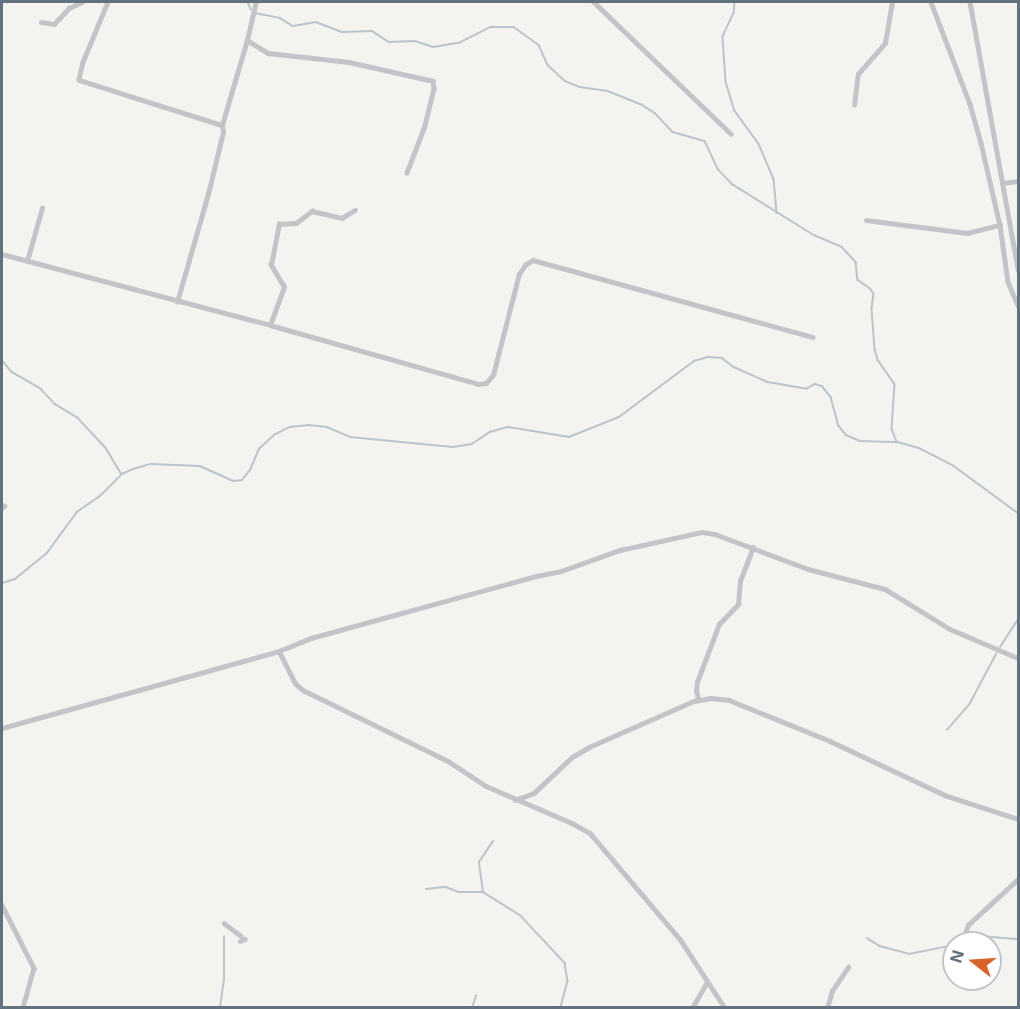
<!DOCTYPE html>
<html>
<head>
<meta charset="utf-8">
<style>
	body { margin:0 }
	#map { position:relative; width:1020px; height:1009px; overflow:hidden; background:#f3f4f0; font-family:Inter,sans-serif }
	div>[style] { position:absolute }
	[style*='--x'] { left:calc(var(--x)*1px); top:calc(var(--y)*1px); width:calc(var(--w)*1px); rotate:calc(var(--a)*1deg) }
	.stream>* { height:1.5px; margin:-0.75px; padding:0 0.75px; transform-origin:0.75px; border-radius:0.75px; background:#bac4ca }
	.street>* { height:4.5px; margin:-2.25px; padding:0 2.25px; transform-origin:2.25px; border-radius:2.25px; background:#c2c4c8 }
	span { translate:-50% -50%; white-space:nowrap; text-align:center; line-height:1.15; -webkit-text-stroke:6px #fff; paint-order:stroke }
	.frame { position:absolute; inset:0; border:3px solid #64717f; pointer-events:none }
	.north { position:absolute; left:942px; top:931px; width:60px; height:60px; box-sizing:border-box; background:#fff; border:2px solid #c1c6cc; border-radius:50%; rotate:287deg; font-size:16px; font-weight:700; line-height:24px; text-align:center; color:#64717f }
	.north::after { content:''; display:block; margin:auto; width:21px; height:27px; background:#d9622a; clip-path:polygon(50% 0,100% 100%,50% 72%,0 100%) }
</style>
</head>
<body>
<div id="map">
	<div class="stream">
		<div style="--x:248;--y:2;--w:8;--a:67"></div>
		<div style="--x:735;--y:2;--w:11;--a:95"></div>
		<div style="--x:734;--y:13;--w:26;--a:115"></div>
		<div style="--x:723;--y:37;--w:45;--a:86.2"></div>
		<div style="--x:726;--y:82;--w:30;--a:73"></div>
		<div style="--x:735;--y:111;--w:41;--a:54"></div>
		<div style="--x:759;--y:144;--w:38;--a:67"></div>
		<div style="--x:774;--y:179;--w:34;--a:85"></div>
		<div style="--x:255;--y:13;--w:25;--a:11"></div>
		<div style="--x:280;--y:18;--w:15;--a:32"></div>
		<div style="--x:293;--y:26;--w:23;--a:-10"></div>
		<div style="--x:316;--y:22;--w:28;--a:21"></div>
		<div style="--x:342;--y:32;--w:30;--a:-2"></div>
		<div style="--x:372;--y:31;--w:20;--a:33"></div>
		<div style="--x:389;--y:42;--w:26;--a:-2"></div>
		<div style="--x:415;--y:41;--w:20;--a:18"></div>
		<div style="--x:434;--y:47;--w:27;--a:-10"></div>
		<div style="--x:461;--y:42;--w:34;--a:-27"></div>
		<div style="--x:491;--y:27;--w:23;--a:0"></div>
		<div style="--x:514;--y:27;--w:31;--a:36"></div>
		<div style="--x:539;--y:45;--w:22;--a:66"></div>
		<div style="--x:548;--y:65;--w:23;--a:43"></div>
		<div style="--x:565;--y:81;--w:16;--a:22"></div>
		<div style="--x:580;--y:87;--w:28;--a:8"></div>
		<div style="--x:608;--y:91;--w:37;--a:22"></div>
		<div style="--x:642;--y:105;--w:15;--a:32"></div>
		<div style="--x:655;--y:113;--w:26;--a:47"></div>
		<div style="--x:673;--y:132;--w:33;--a:16"></div>
		<div style="--x:705;--y:141;--w:31;--a:65"></div>
		<div style="--x:718;--y:169;--w:21;--a:47"></div>
		<div style="--x:732;--y:184;--w:97;--a:31.9"></div>
		<div style="--x:814;--y:235;--w:30;--a:23"></div>
		<div style="--x:842;--y:247;--w:21;--a:47"></div>
		<div style="--x:856;--y:262;--w:18;--a:84"></div>
		<div style="--x:858;--y:280;--w:14;--a:34"></div>
		<div style="--x:870;--y:288;--w:7;--a:56"></div>
		<div style="--x:874;--y:294;--w:15;--a:98"></div>
		<div style="--x:872;--y:309;--w:40;--a:85.7"></div>
		<div style="--x:875;--y:349;--w:11;--a:75"></div>
		<div style="--x:878;--y:360;--w:29;--a:55"></div>
		<div style="--x:895;--y:384;--w:45;--a:93.8"></div>
		<div style="--x:892;--y:429;--w:14;--a:69"></div>
		<div style="--x:2;--y:360;--w:16;--a:50"></div>
		<div style="--x:12;--y:372;--w:34;--a:30"></div>
		<div style="--x:41;--y:389;--w:21;--a:47"></div>
		<div style="--x:55;--y:404;--w:27;--a:31"></div>
		<div style="--x:78;--y:418;--w:41;--a:47"></div>
		<div style="--x:106;--y:448;--w:29;--a:59"></div>
		<div style="--x:2;--y:583;--w:14;--a:-17"></div>
		<div style="--x:15;--y:579;--w:41;--a:-39.1"></div>
		<div style="--x:47;--y:553;--w:51;--a:-53.8"></div>
		<div style="--x:77;--y:512;--w:28;--a:-35"></div>
		<div style="--x:100;--y:496;--w:31;--a:-45"></div>
		<div style="--x:122;--y:474;--w:12;--a:-24"></div>
		<div style="--x:133;--y:469;--w:19;--a:-16"></div>
		<div style="--x:151;--y:464;--w:49;--a:2.3"></div>
		<div style="--x:200;--y:466;--w:37;--a:24"></div>
		<div style="--x:234;--y:481;--w:8;--a:-7"></div>
		<div style="--x:242;--y:480;--w:13;--a:-51"></div>
		<div style="--x:250;--y:470;--w:23;--a:-67"></div>
		<div style="--x:259;--y:449;--w:21;--a:-43"></div>
		<div style="--x:274;--y:435;--w:18;--a:-27"></div>
		<div style="--x:290;--y:427;--w:19;--a:-6"></div>
		<div style="--x:309;--y:425;--w:18;--a:6"></div>
		<div style="--x:327;--y:427;--w:25;--a:23"></div>
		<div style="--x:350;--y:437;--w:103;--a:5.5"></div>
		<div style="--x:453;--y:447;--w:19;--a:-9"></div>
		<div style="--x:472;--y:444;--w:22;--a:-34"></div>
		<div style="--x:490;--y:432;--w:19;--a:-16"></div>
		<div style="--x:508;--y:427;--w:62;--a:9.3"></div>
		<div style="--x:569;--y:437;--w:54;--a:-21.8"></div>
		<div style="--x:619;--y:417;--w:94;--a:-36.7"></div>
		<div style="--x:694;--y:361;--w:15;--a:-16"></div>
		<div style="--x:708;--y:357;--w:14;--a:4"></div>
		<div style="--x:722;--y:358;--w:15;--a:37"></div>
		<div style="--x:734;--y:367;--w:37;--a:24"></div>
		<div style="--x:768;--y:382;--w:39;--a:10"></div>
		<div style="--x:806;--y:389;--w:10;--a:-29"></div>
		<div style="--x:815;--y:384;--w:7;--a:16"></div>
		<div style="--x:822;--y:386;--w:14;--a:51"></div>
		<div style="--x:831;--y:397;--w:30;--a:75"></div>
		<div style="--x:839;--y:426;--w:11;--a:52"></div>
		<div style="--x:846;--y:435;--w:15;--a:23"></div>
		<div style="--x:860;--y:441;--w:38;--a:2"></div>
		<div style="--x:898;--y:442;--w:22;--a:16"></div>
		<div style="--x:919;--y:448;--w:39;--a:27"></div>
		<div style="--x:954;--y:466;--w:79;--a:36.3"></div>
		<div style="--x:1000;--y:647;--w:33;--a:-57"></div>
		<div style="--x:947;--y:730;--w:33;--a:-49"></div>
		<div style="--x:969;--y:705;--w:58;--a:-62.1"></div>
		<div style="--x:426;--y:889;--w:20;--a:-6"></div>
		<div style="--x:446;--y:887;--w:14;--a:21"></div>
		<div style="--x:459;--y:892;--w:24;--a:0"></div>
		<div style="--x:483;--y:892;--w:44;--a:31.9"></div>
		<div style="--x:520;--y:915;--w:66;--a:46.8"></div>
		<div style="--x:565;--y:963;--w:18;--a:81"></div>
		<div style="--x:568;--y:981;--w:28;--a:105"></div>
		<div style="--x:483;--y:892;--w:30;--a:-98"></div>
		<div style="--x:479;--y:862;--w:25;--a:-56"></div>
		<div style="--x:867;--y:938;--w:15;--a:32"></div>
		<div style="--x:880;--y:946;--w:30;--a:15"></div>
		<div style="--x:909;--y:954;--w:46;--a:-11.3"></div>
		<div style="--x:960;--y:943;--w:21;--a:-19"></div>
		<div style="--x:980;--y:936;--w:38;--a:5"></div>
		<div style="--x:220;--y:1008;--w:29;--a:-82"></div>
		<div style="--x:224;--y:979;--w:42;--a:-90"></div>
		<div style="--x:472;--y:1008;--w:13;--a:-72"></div>
	</div>
	<div class="street">
		<div style="--x:108;--y:2;--w:65;--a:112.6"></div>
		<div style="--x:83;--y:62;--w:18;--a:103"></div>
		<div style="--x:79;--y:80;--w:150;--a:17.5"></div>
		<div style="--x:594;--y:2;--w:190;--a:43.9"></div>
		<div style="--x:931;--y:2;--w:109;--a:69.1"></div>
		<div style="--x:970;--y:104;--w:41;--a:74.2"></div>
		<div style="--x:981;--y:143;--w:84;--a:77"></div>
		<div style="--x:1000;--y:225;--w:58;--a:82"></div>
		<div style="--x:1008;--y:282;--w:25;--a:67"></div>
		<div style="--x:970;--y:2;--w:272;--a:79.8"></div>
		<div style="--x:41;--y:22;--w:13;--a:9"></div>
		<div style="--x:54;--y:24;--w:22;--a:-47"></div>
		<div style="--x:69;--y:8;--w:14;--a:-25"></div>
		<div style="--x:247;--y:40;--w:25;--a:32"></div>
		<div style="--x:268;--y:53;--w:81;--a:6.3"></div>
		<div style="--x:349;--y:62;--w:86;--a:12.7"></div>
		<div style="--x:433;--y:81;--w:8;--a:83"></div>
		<div style="--x:434;--y:89;--w:38;--a:104"></div>
		<div style="--x:425;--y:126;--w:50;--a:111"></div>
		<div style="--x:854;--y:105;--w:31;--a:-83"></div>
		<div style="--x:858;--y:74;--w:41;--a:-48.9"></div>
		<div style="--x:885;--y:43;--w:42;--a:-80.3"></div>
		<div style="--x:1002;--y:183;--w:16;--a:-7"></div>
		<div style="--x:866;--y:220;--w:102;--a:7.3"></div>
		<div style="--x:967;--y:233;--w:34;--a:-14"></div>
		<div style="--x:2;--y:254;--w:277;--a:14.8"></div>
		<div style="--x:270;--y:325;--w:216;--a:15.8"></div>
		<div style="--x:478;--y:384;--w:8;--a:-7"></div>
		<div style="--x:486;--y:383;--w:11;--a:-49"></div>
		<div style="--x:493;--y:375;--w:104;--a:-75.6"></div>
		<div style="--x:519;--y:274;--w:11;--a:-56"></div>
		<div style="--x:525;--y:265;--w:9;--a:-32"></div>
		<div style="--x:533;--y:260;--w:290;--a:15.4"></div>
		<div style="--x:27;--y:261;--w:55;--a:-74.2"></div>
		<div style="--x:177;--y:302;--w:112;--a:-74"></div>
		<div style="--x:208;--y:194;--w:64;--a:-76.4"></div>
		<div style="--x:223;--y:132;--w:7;--a:-98"></div>
		<div style="--x:222;--y:125;--w:89;--a:-73.6"></div>
		<div style="--x:247;--y:40;--w:39;--a:-77"></div>
		<div style="--x:270;--y:325;--w:40;--a:-69.8"></div>
		<div style="--x:284;--y:287;--w:26;--a:-121"></div>
		<div style="--x:271;--y:265;--w:42;--a:-79"></div>
		<div style="--x:279;--y:224;--w:17;--a:-3"></div>
		<div style="--x:296;--y:223;--w:20;--a:-37"></div>
		<div style="--x:312;--y:211;--w:31;--a:13"></div>
		<div style="--x:342;--y:218;--w:15;--a:-32"></div>
		<div style="--x:2;--y:508;--w:3;--a:-45"></div>
		<div style="--x:279;--y:651;--w:37;--a:63"></div>
		<div style="--x:296;--y:684;--w:9;--a:41"></div>
		<div style="--x:303;--y:690;--w:161;--a:26.1"></div>
		<div style="--x:448;--y:761;--w:45;--a:33.3"></div>
		<div style="--x:486;--y:786;--w:94;--a:23.3"></div>
		<div style="--x:572;--y:823;--w:21;--a:29"></div>
		<div style="--x:590;--y:833;--w:139;--a:49.7"></div>
		<div style="--x:680;--y:939;--w:82;--a:56.9"></div>
		<div style="--x:698;--y:699;--w:8;--a:-104"></div>
		<div style="--x:696;--y:691;--w:9;--a:-84"></div>
		<div style="--x:697;--y:682;--w:62;--a:-69.2"></div>
		<div style="--x:719;--y:624;--w:28;--a:-46"></div>
		<div style="--x:738;--y:604;--w:23;--a:-85"></div>
		<div style="--x:740;--y:581;--w:36;--a:-69"></div>
		<div style="--x:2;--y:728;--w:288;--a:-15.5"></div>
		<div style="--x:279;--y:651;--w:35;--a:-22"></div>
		<div style="--x:311;--y:638;--w:233;--a:-15.4"></div>
		<div style="--x:536;--y:576;--w:25;--a:-11"></div>
		<div style="--x:561;--y:571;--w:63;--a:-19.6"></div>
		<div style="--x:620;--y:550;--w:84;--a:-12.4"></div>
		<div style="--x:702;--y:532;--w:13;--a:9"></div>
		<div style="--x:715;--y:534;--w:99;--a:20.6"></div>
		<div style="--x:808;--y:569;--w:80;--a:14.6"></div>
		<div style="--x:885;--y:589;--w:76;--a:31.6"></div>
		<div style="--x:950;--y:629;--w:74;--a:23.1"></div>
		<div style="--x:515;--y:800;--w:20;--a:-20"></div>
		<div style="--x:534;--y:793;--w:52;--a:-43.5"></div>
		<div style="--x:572;--y:757;--w:20;--a:-30"></div>
		<div style="--x:589;--y:747;--w:115;--a:-23.7"></div>
		<div style="--x:694;--y:701;--w:17;--a:-10"></div>
		<div style="--x:711;--y:698;--w:18;--a:6"></div>
		<div style="--x:729;--y:700;--w:109;--a:22.1"></div>
		<div style="--x:830;--y:741;--w:129;--a:25.2"></div>
		<div style="--x:947;--y:796;--w:75;--a:17.9"></div>
		<div style="--x:2;--y:905;--w:71;--a:63.1"></div>
		<div style="--x:34;--y:968;--w:41;--a:105.4"></div>
		<div style="--x:224;--y:923;--w:21;--a:37"></div>
		<div style="--x:964;--y:937;--w:13;--a:-72"></div>
		<div style="--x:968;--y:925;--w:68;--a:-42.6"></div>
		<div style="--x:240;--y:941;--w:5;--a:-22"></div>
		<div style="--x:692;--y:1008;--w:30;--a:-60"></div>
		<div style="--x:827;--y:1008;--w:18;--a:-74"></div>
		<div style="--x:832;--y:991;--w:29;--a:-56"></div>
	</div>
	<div class="frame"></div>
	<div class="north">N</div>
</div>
</body>
</html>
